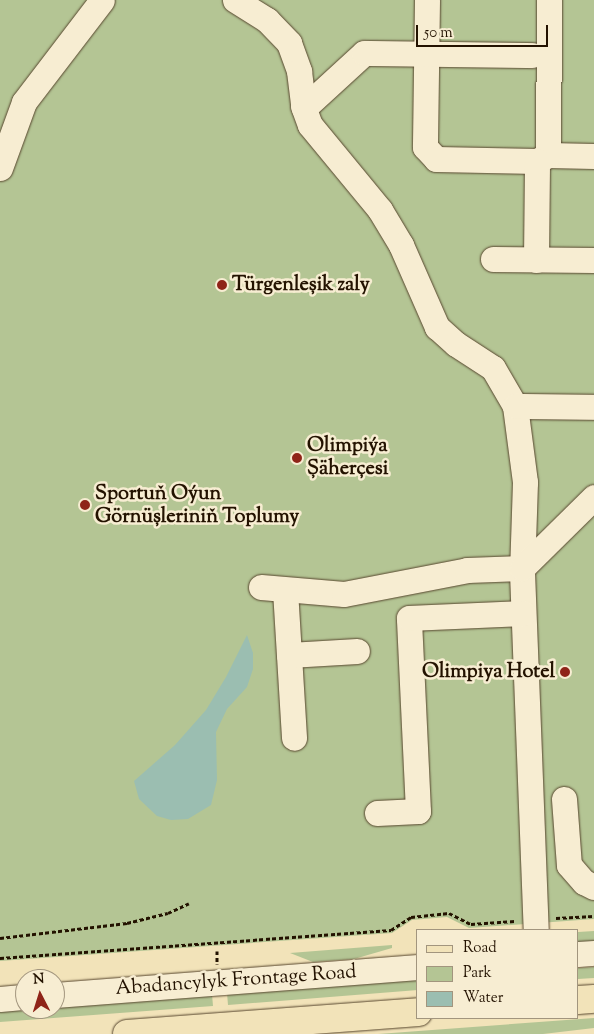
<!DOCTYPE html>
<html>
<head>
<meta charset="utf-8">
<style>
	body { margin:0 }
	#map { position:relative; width:594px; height:1034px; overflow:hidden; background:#f2e3b9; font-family:"Sorts Mill Goudy",serif }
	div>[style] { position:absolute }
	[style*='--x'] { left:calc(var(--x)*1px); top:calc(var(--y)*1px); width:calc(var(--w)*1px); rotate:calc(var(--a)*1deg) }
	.green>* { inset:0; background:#b4c594 }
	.water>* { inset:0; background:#9bbeb1 }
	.path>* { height:3px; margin-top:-1.5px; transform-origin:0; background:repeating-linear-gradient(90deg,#231200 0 4px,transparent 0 6.5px) }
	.roads { filter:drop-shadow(0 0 1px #57462e) drop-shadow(0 0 1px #57462e) }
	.minor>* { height:25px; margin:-12.5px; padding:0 12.5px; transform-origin:12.5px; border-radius:12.5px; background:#f7edd2 }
	.major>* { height:28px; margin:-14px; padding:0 14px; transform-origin:14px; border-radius:14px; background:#f2e3b9 }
	.dots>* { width:14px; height:14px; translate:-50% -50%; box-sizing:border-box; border:2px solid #f7edd2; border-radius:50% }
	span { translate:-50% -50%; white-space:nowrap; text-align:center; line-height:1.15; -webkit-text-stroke:5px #f7edd2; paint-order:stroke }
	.poi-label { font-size:20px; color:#231200; font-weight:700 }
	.left { translate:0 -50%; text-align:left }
	.right { translate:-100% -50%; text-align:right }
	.street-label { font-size:20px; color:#231200 }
	.legend { position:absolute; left:416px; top:929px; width:162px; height:90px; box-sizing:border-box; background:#f7edd2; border:1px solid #a2957e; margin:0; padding:6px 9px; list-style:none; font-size:15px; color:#231200 }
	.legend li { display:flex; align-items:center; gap:10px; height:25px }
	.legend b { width:25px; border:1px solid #a2957e }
	.north { position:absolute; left:15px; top:969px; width:50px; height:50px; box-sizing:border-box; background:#f7edd2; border:1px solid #a2957e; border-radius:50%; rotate:355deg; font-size:14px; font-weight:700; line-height:20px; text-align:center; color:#231200 }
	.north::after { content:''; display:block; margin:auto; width:18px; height:22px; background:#8f2418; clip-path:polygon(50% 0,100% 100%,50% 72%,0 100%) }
	.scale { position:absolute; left:416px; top:25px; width:132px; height:22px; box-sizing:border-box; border:2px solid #231200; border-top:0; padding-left:6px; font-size:15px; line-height:18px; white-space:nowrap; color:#231200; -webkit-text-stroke:4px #f7edd2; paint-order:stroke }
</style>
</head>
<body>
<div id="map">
	<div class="green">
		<div style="clip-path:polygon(0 0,594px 0,594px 919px,469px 928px,447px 917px,412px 920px,392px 933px,0 961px)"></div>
		<div style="clip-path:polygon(594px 931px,594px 943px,578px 944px,578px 932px)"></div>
		<div style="clip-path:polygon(392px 945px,392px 948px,354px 959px,313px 962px,290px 953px)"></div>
		<div style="clip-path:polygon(594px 967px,594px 978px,578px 979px,578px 968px)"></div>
		<div style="clip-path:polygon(418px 979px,418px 990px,228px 1005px,227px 993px)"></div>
		<div style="clip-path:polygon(212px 994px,213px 1006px,0 1022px,0 1010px,55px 1009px,55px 1006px)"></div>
		<div style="clip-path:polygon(594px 1018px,594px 1028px,543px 1034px,378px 1034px)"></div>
	</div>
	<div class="water">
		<div style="clip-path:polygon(247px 635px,253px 653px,253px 669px,247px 687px,227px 709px,216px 732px,217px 780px,211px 805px,188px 819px,171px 820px,157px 816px,139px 799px,134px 781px,175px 745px,206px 710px,226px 677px)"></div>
	</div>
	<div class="path">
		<div style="--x:556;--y:918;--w:38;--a:-3"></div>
		<div style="--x:0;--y:938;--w:128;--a:-6.7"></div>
		<div style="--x:127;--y:923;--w:42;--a:-13.7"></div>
		<div style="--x:168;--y:913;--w:23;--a:-25"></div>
		<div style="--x:217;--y:951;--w:13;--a:90"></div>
		<div style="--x:0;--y:958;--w:392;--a:-4.1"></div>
		<div style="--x:391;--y:930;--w:24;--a:-33"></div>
		<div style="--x:411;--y:917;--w:38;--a:-6"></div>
		<div style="--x:449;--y:913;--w:25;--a:27"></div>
		<div style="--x:471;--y:924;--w:44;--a:-3.9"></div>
	</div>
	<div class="roads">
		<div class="minor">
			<div style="--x:235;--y:0;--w:38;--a:32"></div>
			<div style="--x:267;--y:20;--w:32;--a:46"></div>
			<div style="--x:289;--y:43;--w:30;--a:70"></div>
			<div style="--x:299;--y:71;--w:35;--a:83"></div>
			<div style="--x:303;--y:106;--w:20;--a:70"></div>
			<div style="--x:310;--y:125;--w:110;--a:50.5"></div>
			<div style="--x:380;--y:210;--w:41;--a:59"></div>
			<div style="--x:401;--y:245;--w:90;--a:66.3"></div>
			<div style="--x:437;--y:327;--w:25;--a:42"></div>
			<div style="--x:456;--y:344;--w:44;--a:33"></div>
			<div style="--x:493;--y:368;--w:44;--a:59.9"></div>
			<div style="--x:515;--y:406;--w:77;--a:82.5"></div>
			<div style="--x:525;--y:482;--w:90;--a:91.9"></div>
			<div style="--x:522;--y:572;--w:358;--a:87.8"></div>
			<div style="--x:427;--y:0;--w:147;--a:90.8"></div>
			<div style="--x:425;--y:147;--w:16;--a:47"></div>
			<div style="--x:436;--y:159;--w:101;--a:1.1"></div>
			<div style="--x:537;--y:161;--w:13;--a:-29"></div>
			<div style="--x:548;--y:155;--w:46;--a:1.2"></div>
			<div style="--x:304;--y:108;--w:81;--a:-42.5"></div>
			<div style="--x:364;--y:53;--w:168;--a:0.7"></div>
			<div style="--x:548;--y:155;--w:155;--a:-89.6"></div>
			<div style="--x:0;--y:168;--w:70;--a:-70"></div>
			<div style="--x:24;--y:102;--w:128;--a:-52.6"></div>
			<div style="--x:493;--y:259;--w:101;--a:0.6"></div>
			<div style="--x:536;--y:260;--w:99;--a:-89.4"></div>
			<div style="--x:515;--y:406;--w:79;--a:0.7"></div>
			<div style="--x:261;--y:587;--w:83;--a:4.8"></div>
			<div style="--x:344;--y:594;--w:125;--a:-11"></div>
			<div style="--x:467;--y:570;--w:55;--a:-2.1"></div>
			<div style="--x:522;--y:568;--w:101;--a:-44.6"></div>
			<div style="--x:285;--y:590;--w:148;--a:86.5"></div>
			<div style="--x:289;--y:655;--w:68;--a:-3.4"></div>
			<div style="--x:564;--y:799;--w:66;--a:85.7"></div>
			<div style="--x:569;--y:865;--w:23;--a:49"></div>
			<div style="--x:584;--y:882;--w:11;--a:27"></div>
			<div style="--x:377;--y:813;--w:41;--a:-2.8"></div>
			<div style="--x:418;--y:811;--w:193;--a:-92.7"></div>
			<div style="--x:409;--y:618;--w:114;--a:-2.5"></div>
			<div style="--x:578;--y:954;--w:16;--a:-4"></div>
			<div style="--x:55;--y:995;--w:364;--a:-4.4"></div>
			<div style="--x:0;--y:999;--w:25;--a:-5"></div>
		</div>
		<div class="major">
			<div style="--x:578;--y:1000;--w:16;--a:-4"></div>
			<div style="--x:127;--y:1034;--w:292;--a:-4.3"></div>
		</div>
	</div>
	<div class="dots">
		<div style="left:222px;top:285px;background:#8f2418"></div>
		<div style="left:297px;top:458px;background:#8f2418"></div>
		<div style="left:85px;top:505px;background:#8f2418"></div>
		<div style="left:565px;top:672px;background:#8f2418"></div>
	</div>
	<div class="poi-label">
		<span class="left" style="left:232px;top:285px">Türgenleşik zaly</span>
		<span class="left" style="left:307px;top:458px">Olimpiýa<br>Şäherçesi</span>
		<span class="left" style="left:95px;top:506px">Sportuň Oýun<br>Görnüşleriniň Toplumy</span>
		<span class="right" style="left:555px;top:672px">Olimpiya Hotel</span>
	</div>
	<div class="street-label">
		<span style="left:236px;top:981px;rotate:-4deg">Abadancylyk Frontage Road</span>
	</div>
	<ul class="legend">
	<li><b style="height:6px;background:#f2e3b9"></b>Road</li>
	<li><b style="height:14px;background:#b4c594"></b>Park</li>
	<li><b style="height:14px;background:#9bbeb1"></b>Water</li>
	</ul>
	<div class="north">N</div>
	<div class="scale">50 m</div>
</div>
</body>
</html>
